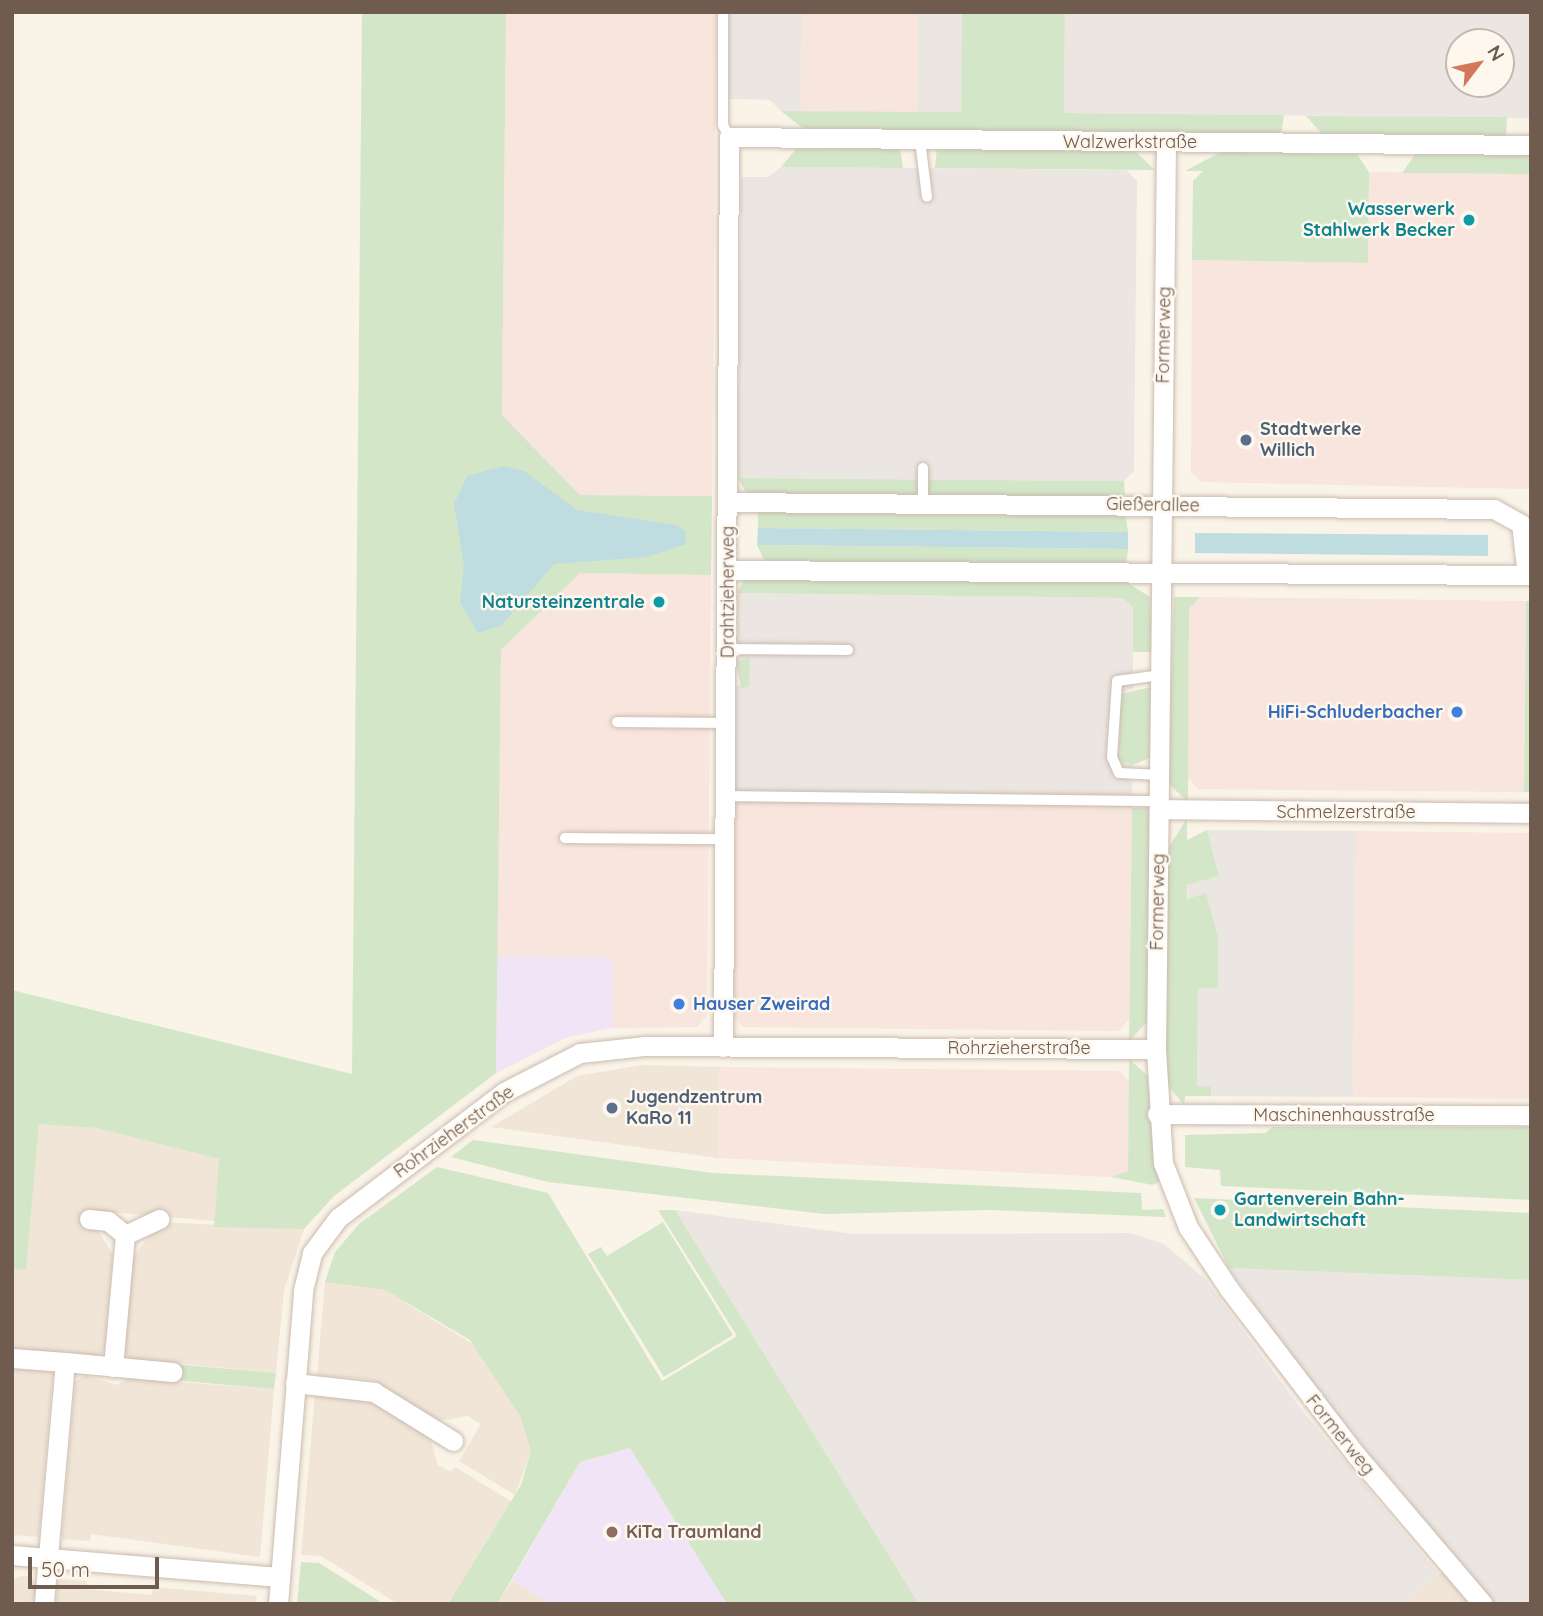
<!DOCTYPE html>
<html>
<head>
<meta charset="utf-8">
<style>
	body { margin:0 }
	#map { position:relative; width:1543px; height:1616px; overflow:hidden; background:#faf3e8; font-family:Quicksand,sans-serif }
	div>[style] { position:absolute }
	[style*='--x'] { left:calc(var(--x)*1px); top:calc(var(--y)*1px); width:calc(var(--w)*1px); rotate:calc(var(--a)*1deg) }
	.residential>* { inset:0; background:#f0e5d7 }
	.round { border-radius:50% }
	.commercial>* { inset:0; background:#f8e5dd }
	.industrial>* { inset:0; background:#ebe6e1 }
	.education>* { inset:0; background:#f0e4f6 }
	.green>* { inset:0; background:#d4e6c8 }
	.water>* { inset:0; background:#bfdce1 }
	.roads { filter:drop-shadow(0 0 2px #cabbaf) drop-shadow(0 0 2px #cabbaf) }
	.service>* { height:10px; margin:-5px; padding:0 5px; transform-origin:5px; border-radius:5px; background:#fff }
	.minor>* { height:19px; margin:-9.5px; padding:0 9.5px; transform-origin:9.5px; border-radius:9.5px; background:#fff }
	.dots>* { width:19px; height:19px; translate:-50% -50%; box-sizing:border-box; border:4px solid #fdf7ee; border-radius:50% }
	span { translate:-50% -50%; white-space:nowrap; text-align:center; line-height:1.15; -webkit-text-stroke:5px #fdf7ee; paint-order:stroke }
	.street-label { font-size:18px; color:#705b4f }
	.culture-label { font-size:18px; color:#0d838f; font-weight:700 }
	.right { translate:-100% -50%; text-align:right }
	.left { translate:0 -50%; text-align:left }
	.service-label { font-size:18px; color:#4e5e75; font-weight:700 }
	.shop-label { font-size:18px; color:#366cbe; font-weight:700 }
	.education-label { font-size:18px; color:#785e54; font-weight:700 }
	.frame { position:absolute; inset:0; border:14px solid #705b4f; pointer-events:none }
	.north { position:absolute; left:1445px; top:28px; width:70px; height:70px; box-sizing:border-box; background:#fdf7ee; border:2px solid #c5b9ae; border-radius:50%; rotate:58deg; font-size:19px; font-weight:700; line-height:28px; text-align:center; color:#705b4f }
	.north::after { content:''; display:block; margin:auto; width:24px; height:32px; background:#d4785c; clip-path:polygon(50% 0,100% 100%,50% 72%,0 100%) }
	.scale { position:absolute; left:28px; top:1557px; width:131px; height:32px; box-sizing:border-box; border:4px solid #705b4f; border-top:0; padding-left:9px; font-size:21px; line-height:24px; white-space:nowrap; color:#705b4f; -webkit-text-stroke:5px #fdf7ee; paint-order:stroke }
</style>
</head>
<body>
<div id="map">
	<div class="residential">
		<div style="clip-path:polygon(643px 1065px,719px 1067px,718px 1158px,491px 1127px,577px 1076px)"></div>
		<div style="clip-path:polygon(39px 1123px,96px 1128px,219px 1159px,215px 1221px,85px 1210px,83px 1225px,95px 1226px,113px 1255px,105px 1350px,98px 1356px,12px 1348px,12px 1269px,26px 1269px)"></div>
		<div style="clip-path:polygon(160px 1222px,304px 1229px,284px 1290px,276px 1373px,130px 1359px,124px 1352px,133px 1257px)"></div>
		<div style="clip-path:polygon(325px 1282px,385px 1290px,479px 1348px,520px 1416px,531px 1451px,515px 1495px,459px 1461px,481px 1424px,468px 1416px,440px 1421px,372px 1380px,317px 1375px)"></div>
		<div style="clip-path:polygon(12px 1368px,53px 1372px,39px 1537px,12px 1535px)"></div>
		<div style="clip-path:polygon(84px 1375px,117px 1385px,128px 1378px,274px 1389px,260px 1557px,91px 1534px,90px 1541px,62px 1539px,75px 1382px)"></div>
		<div style="clip-path:polygon(315px 1394px,369px 1399px,430px 1437px,438px 1465px,451px 1472px,455px 1467px,511px 1501px,448px 1604px,398px 1604px,321px 1556px,301px 1555px)"></div>
		<div style="clip-path:polygon(1444px 1570px,1473px 1604px,1402px 1604px)"></div>
		<div class="round" style="left:9px;top:1576px;width:28px;height:28px"></div>
		<div style="clip-path:polygon(58px 1579px,87px 1581px,86px 1589px,152px 1595px,153px 1587px,257px 1596px,256px 1604px,56px 1604px)"></div>
		<div style="clip-path:polygon(512px 1580px,550px 1604px,497px 1604px)"></div>
	</div>
	<div class="commercial">
		<div style="clip-path:polygon(506px 12px,716px 12px,712px 496px,580px 495px,502px 415px)"></div>
		<div style="clip-path:polygon(802px 12px,918px 12px,917px 112px,801px 111px)"></div>
		<div style="clip-path:polygon(1369px 172px,1531px 174px,1531px 489px,1202px 482px,1191px 472px,1192px 260px,1367px 263px)"></div>
		<div style="clip-path:polygon(580px 573px,711px 575px,707px 1016px,697px 1027px,612px 1028px,613px 958px,497px 956px,501px 650px)"></div>
		<div style="clip-path:polygon(1200px 597px,1526px 601px,1524px 792px,1198px 789px,1188px 778px,1189px 609px)"></div>
		<div style="clip-path:polygon(735px 804px,1132px 808px,1129px 1020px,1118px 1031px,744px 1027px,733px 1016px)"></div>
		<div style="clip-path:polygon(1356px 831px,1531px 833px,1531px 1099px,1353px 1097px)"></div>
		<div style="clip-path:polygon(719px 1067px,1119px 1071px,1129px 1081px,1128px 1172px,1111px 1177px,718px 1158px)"></div>
	</div>
	<div class="industrial">
		<div style="clip-path:polygon(729px 12px,802px 12px,801px 111px,781px 111px,770px 100px,729px 99px)"></div>
		<div style="clip-path:polygon(918px 12px,962px 12px,962px 112px,917px 112px)"></div>
		<div style="clip-path:polygon(evenodd,1065px 12px,1531px 12px,1531px 118px,1064px 113px,1065px 12px,1459px 42px,1501px 42px,1501px 84px,1459px 84px,1459px 42px)"></div>
		<div style="clip-path:polygon(781px 167px,1126px 170px,1137px 181px,1134px 471px,1124px 481px,738px 478px,741px 177px,768px 177px)"></div>
		<div style="clip-path:polygon(737px 593px,1123px 598px,1133px 608px,1133px 688px,1120px 694px,1119px 759px,1132px 765px,1132px 808px,735px 804px,736px 685px,749px 687px,750px 658px,736px 662px)"></div>
		<div style="clip-path:polygon(1207px 830px,1356px 831px,1353px 1097px,1211px 1096px,1211px 1087px,1197px 1087px,1198px 988px,1187px 885px,1219px 876px)"></div>
		<div style="clip-path:polygon(675px 1210px,854px 1234px,1131px 1233px,1164px 1244px,1205px 1279px,1301px 1409px,1439px 1574px,1402px 1604px,919px 1604px)"></div>
		<div style="clip-path:polygon(1229px 1268px,1531px 1280px,1531px 1604px,1493px 1604px,1294px 1362px)"></div>
	</div>
	<div class="education">
		<div style="clip-path:polygon(497px 956px,613px 958px,612px 1028px,565px 1038px,496px 1073px)"></div>
		<div style="clip-path:polygon(630px 1448px,727px 1604px,550px 1604px,512px 1580px,580px 1462px)"></div>
	</div>
	<div class="green">
		<div style="clip-path:polygon(362px 12px,506px 12px,502px 415px,580px 495px,712px 496px,711px 575px,580px 573px,501px 650px,496px 1073px,334px 1196px,304px 1229px,214px 1227px,219px 1159px,96px 1128px,39px 1124px,26px 1270px,12px 1269px,12px 990px,352px 1074px)"></div>
		<div style="clip-path:polygon(962px 12px,1065px 12px,1064px 113px,1284px 115px,1281px 135px,805px 130px,781px 111px,961px 112px)"></div>
		<div style="clip-path:polygon(1306px 116px,1507px 117px,1506px 137px,1323px 135px)"></div>
		<div style="clip-path:polygon(900px 148px,903px 168px,781px 167px,796px 149px)"></div>
		<div style="clip-path:polygon(937px 148px,1135px 151px,1155px 170px,935px 168px)"></div>
		<div style="clip-path:polygon(1221px 152px,1357px 154px,1369px 172px,1368px 263px,1192px 260px,1193px 181px,1203px 171px,1185px 171px)"></div>
		<div style="clip-path:polygon(1416px 153px,1531px 154px,1531px 174px,1402px 173px)"></div>
		<div style="clip-path:polygon(738px 478px,1124px 481px,1125px 499px,748px 496px)"></div>
		<div style="clip-path:polygon(758px 507px,1125px 510px,1128px 532px,758px 528px)"></div>
		<div style="clip-path:polygon(757px 545px,1128px 549px,1126px 567px,767px 566px)"></div>
		<div style="clip-path:polygon(744px 579px,1125px 581px,1150px 597px,1152px 652px,1133px 652px,1133px 608px,1123px 598px,737px 593px)"></div>
		<div style="clip-path:polygon(1174px 597px,1200px 597px,1189px 609px,1188px 802px,1168px 783px)"></div>
		<div style="clip-path:polygon(1526px 601px,1531px 601px,1531px 792px,1524px 792px)"></div>
		<div style="clip-path:polygon(750px 657px,749px 687px,741px 688px,736px 662px)"></div>
		<div style="clip-path:polygon(1152px 687px,1150px 758px,1132px 765px,1119px 760px,1120px 694px)"></div>
		<div style="clip-path:polygon(1149px 807px,1149px 1020px,1129px 1041px,1132px 808px)"></div>
		<div style="clip-path:polygon(1187px 818px,1187px 840px,1207px 830px,1219px 876px,1187px 885px,1187px 899px,1206px 893px,1218px 937px,1218px 988px,1198px 988px,1197px 1086px,1211px 1087px,1211px 1096px,1185px 1096px,1184px 1105px,1165px 1082px,1168px 849px)"></div>
		<div style="clip-path:polygon(1129px 1059px,1147px 1075px,1160px 1181px,1153px 1185px,1111px 1177px,1128px 1171px)"></div>
		<div style="clip-path:polygon(1272px 1127px,1531px 1127px,1531px 1200px,1221px 1186px,1220px 1170px,1185px 1167px,1185px 1135px,1266px 1133px)"></div>
		<div style="clip-path:polygon(473px 1140px,713px 1173px,1141px 1193px,1142px 1210px,1163px 1209px,1166px 1217px,990px 1210px,824px 1214px,548px 1182px,451px 1157px)"></div>
		<div style="clip-path:polygon(437px 1167px,548px 1193px,662px 1381px,737px 1336px,658px 1210px,675px 1210px,919px 1604px,727px 1604px,630px 1448px,580px 1462px,497px 1604px,448px 1604px,521px 1485px,531px 1451px,520px 1416px,470px 1340px,385px 1290px,325px 1282px,335px 1252px,359px 1224px)"></div>
		<div style="clip-path:polygon(1194px 1198px,1531px 1213px,1531px 1280px,1229px 1268px)"></div>
		<div style="clip-path:polygon(663px 1222px,733px 1335px,664px 1377px,588px 1254px,601px 1247px,607px 1256px)"></div>
		<div style="clip-path:polygon(173px 1364px,276px 1373px,274px 1389px,172px 1380px)"></div>
		<div style="clip-path:polygon(301px 1562px,319px 1563px,384px 1604px,297px 1604px)"></div>
	</div>
	<div class="water">
		<div style="clip-path:polygon(504px 466px,524px 471px,577px 510px,676px 525px,685px 531px,686px 544px,646px 557px,554px 564px,502px 625px,478px 633px,460px 602px,464px 566px,454px 504px,467px 476px)"></div>
		<div style="clip-path:polygon(758px 528px,1128px 532px,1128px 549px,757px 545px)"></div>
		<div style="clip-path:polygon(1195px 533px,1488px 535px,1488px 556px,1195px 553px)"></div>
	</div>
	<div class="roads">
		<div class="service">
			<div style="--x:723;--y:12;--w:113;--a:90"></div>
			<div style="--x:723;--y:125;--w:13;--a:63"></div>
			<div style="--x:920;--y:140;--w:57;--a:83"></div>
			<div style="--x:923;--y:503;--w:35;--a:-90"></div>
			<div style="--x:728;--y:649;--w:120;--a:0.5"></div>
			<div style="--x:617;--y:722;--w:110;--a:0.5"></div>
			<div style="--x:1160;--y:775;--w:41;--a:-177.2"></div>
			<div style="--x:1119;--y:773;--w:17;--a:-114"></div>
			<div style="--x:1112;--y:757;--w:76;--a:-86.2"></div>
			<div style="--x:1117;--y:681;--w:43;--a:-7.9"></div>
			<div style="--x:727;--y:796;--w:433;--a:0.7"></div>
			<div style="--x:565;--y:838;--w:161;--a:0.4"></div>
		</div>
		<div class="minor">
			<div style="--x:1166;--y:143;--w:906;--a:90.63"></div>
			<div style="--x:1156;--y:1049;--w:114;--a:86.5"></div>
			<div style="--x:1163;--y:1163;--w:69;--a:68.7"></div>
			<div style="--x:1188;--y:1227;--w:74;--a:56.5"></div>
			<div style="--x:1229;--y:1289;--w:209;--a:52.6"></div>
			<div style="--x:1356;--y:1455;--w:196;--a:49.6"></div>
			<div style="--x:730;--y:502;--w:764;--a:0.52"></div>
			<div style="--x:1494;--y:509;--w:31;--a:29"></div>
			<div style="--x:1521;--y:524;--w:51;--a:83.3"></div>
			<div style="--x:729;--y:570;--w:802;--a:0.36"></div>
			<div style="--x:1160;--y:809;--w:371;--a:0.6"></div>
			<div style="--x:723;--y:1047;--w:910;--a:-89.62"></div>
			<div style="--x:729;--y:137;--w:802;--a:0.57"></div>
			<div style="--x:1157;--y:1114;--w:374;--a:0.2"></div>
			<div style="--x:89;--y:1219;--w:19;--a:6"></div>
			<div style="--x:108;--y:1221;--w:22;--a:39"></div>
			<div style="--x:125;--y:1235;--w:38;--a:-25"></div>
			<div style="--x:12;--y:1358;--w:53;--a:4.3"></div>
			<div style="--x:65;--y:1362;--w:243;--a:95"></div>
			<div style="--x:65;--y:1362;--w:108;--a:5.3"></div>
			<div style="--x:113;--y:1367;--w:133;--a:-84.8"></div>
			<div style="--x:295;--y:1383;--w:80;--a:6.5"></div>
			<div style="--x:374;--y:1392;--w:93;--a:31.8"></div>
			<div style="--x:12;--y:1555;--w:268;--a:4.7"></div>
			<div style="--x:278;--y:1604;--w:315;--a:-85.4"></div>
			<div style="--x:303;--y:1290;--w:38;--a:-76"></div>
			<div style="--x:312;--y:1253;--w:44;--a:-53.4"></div>
			<div style="--x:338;--y:1218;--w:208;--a:-37.2"></div>
			<div style="--x:504;--y:1092;--w:85;--a:-27.2"></div>
			<div style="--x:580;--y:1053;--w:64;--a:-6.2"></div>
			<div style="--x:644;--y:1046;--w:512;--a:0.34"></div>
		</div>
	</div>
	<div class="dots">
		<div style="left:1469px;top:220px;background:#0f9aa8"></div>
		<div style="left:1246px;top:440px;background:#5c6f8a"></div>
		<div style="left:659px;top:602px;background:#0f9aa8"></div>
		<div style="left:1457px;top:712px;background:#3f7fe0"></div>
		<div style="left:679px;top:1004px;background:#3f7fe0"></div>
		<div style="left:612px;top:1108px;background:#5c6f8a"></div>
		<div style="left:1220px;top:1210px;background:#0f9aa8"></div>
		<div style="left:612px;top:1532px;background:#8d6e63"></div>
	</div>
	<div class="street-label">
		<span style="left:1130px;top:142px">Walzwerkstraße</span>
		<span style="left:1164px;top:335px;rotate:-89deg">Formerweg</span>
		<span style="left:1153px;top:505px;rotate:1deg">Gießerallee</span>
		<span style="left:728px;top:592px;rotate:-90deg">Drahtzieherweg</span>
		<span style="left:1346px;top:812px">Schmelzerstraße</span>
		<span style="left:1158px;top:902px;rotate:-89deg">Formerweg</span>
		<span style="left:1019px;top:1048px">Rohrzieherstraße</span>
		<span style="left:1344px;top:1115px">Maschinenhausstraße</span>
		<span style="left:454px;top:1132px;rotate:-36deg">Rohrzieherstraße</span>
		<span style="left:1340px;top:1435px;rotate:51deg">Formerweg</span>
	</div>
	<div class="culture-label">
		<span class="right" style="left:1455px;top:220px">Wasserwerk<br>Stahlwerk Becker</span>
		<span class="right" style="left:645px;top:602px">Natursteinzentrale</span>
		<span class="left" style="left:1234px;top:1210px">Gartenverein Bahn-<br>Landwirtschaft</span>
	</div>
	<div class="service-label">
		<span class="left" style="left:1260px;top:440px">Stadtwerke<br>Willich</span>
		<span class="left" style="left:626px;top:1108px">Jugendzentrum<br>KaRo 11</span>
	</div>
	<div class="shop-label">
		<span class="right" style="left:1443px;top:712px">HiFi-Schluderbacher</span>
		<span class="left" style="left:693px;top:1004px">Hauser Zweirad</span>
	</div>
	<div class="education-label">
		<span class="left" style="left:626px;top:1532px">KiTa Traumland</span>
	</div>
	<div class="frame"></div>
	<div class="north">N</div>
	<div class="scale">50 m</div>
</div>
</body>
</html>
